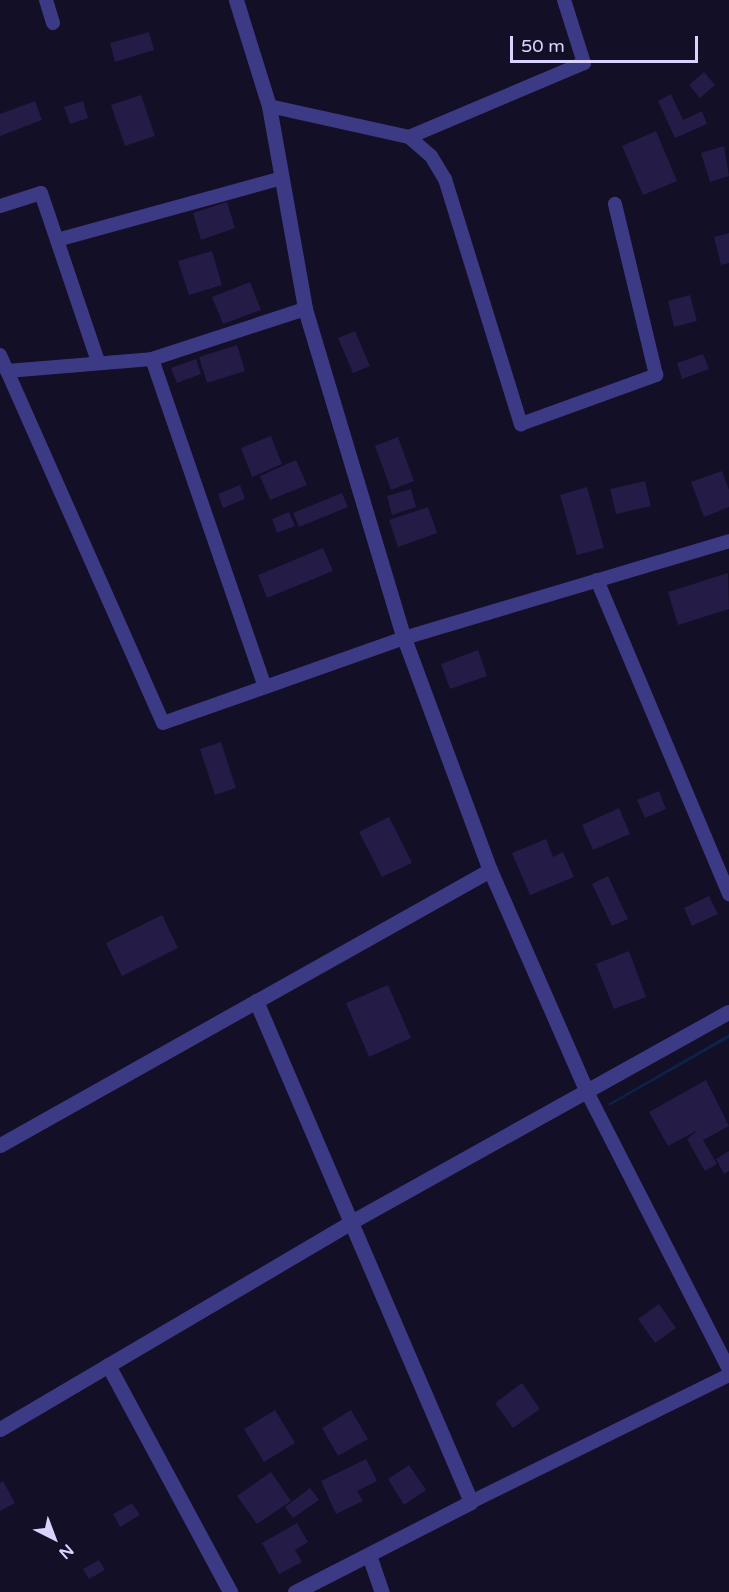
<!DOCTYPE html>
<html>
<head>
<meta charset="utf-8">
<style>
	body { margin:0 }
	#map { position:relative; width:729px; height:1592px; overflow:hidden; background:#130f26; font-family:"Varela Round",sans-serif }
	div>[style] { position:absolute }
	[style*='--x'] { left:calc(var(--x)*1px); top:calc(var(--y)*1px); width:calc(var(--w)*1px); rotate:calc(var(--a)*1deg) }
	.water>* { inset:0; background:#0c2248 }
	.building>* { inset:0; background:#241b47 }
	.service>* { height:14px; margin:-7px; padding:0 7px; transform-origin:7px; border-radius:7px; background:#3d3a85 }
	.minor>* { height:15px; margin:-7.5px; padding:0 7.5px; transform-origin:7.5px; border-radius:7.5px; background:#3d3a85 }
	span { translate:-50% -50%; white-space:nowrap; text-align:center; line-height:1.15; -webkit-text-stroke:6px #130f26; paint-order:stroke }
	.north { position:absolute; left:24px; top:1508px; width:60px; height:60px; -webkit-text-stroke:4px #130f26; paint-order:stroke; rotate:138deg; font-size:16px; font-weight:700; line-height:24px; text-align:center; color:#d9d4ff }
	.north::after { content:''; display:block; margin:auto; width:21px; height:27px; background:#d9d4ff; clip-path:polygon(50% 0,100% 100%,50% 72%,0 100%) }
	.scale { position:absolute; left:510px; top:36px; width:188px; height:27px; box-sizing:border-box; border:3px solid #d9d4ff; border-top:0; padding-left:8px; font-size:18px; line-height:21px; white-space:nowrap; color:#d9d4ff; -webkit-text-stroke:4px #130f26; paint-order:stroke }
</style>
</head>
<body>
<div id="map">
	<div class="water">
		<div style="clip-path:polygon(729px 1034px,729px 1038px,609px 1106px,608px 1104px)"></div>
	</div>
	<div class="building">
		<div style="clip-path:polygon(149px 32px,154px 50px,115px 62px,110px 43px)"></div>
		<div style="clip-path:polygon(704px 72px,715px 85px,700px 98px,689px 85px)"></div>
		<div style="clip-path:polygon(671px 94px,683px 120px,702px 111px,707px 124px,675px 138px,658px 101px)"></div>
		<div style="clip-path:polygon(141px 95px,155px 136px,125px 146px,111px 105px)"></div>
		<div style="clip-path:polygon(35px 101px,42px 120px,0 136px,0 114px)"></div>
		<div style="clip-path:polygon(83px 101px,88px 118px,70px 124px,64px 107px)"></div>
		<div style="clip-path:polygon(656px 131px,677px 181px,643px 195px,622px 146px)"></div>
		<div style="clip-path:polygon(724px 146px,729px 176px,710px 182px,701px 153px)"></div>
		<div style="clip-path:polygon(227px 202px,235px 228px,201px 240px,193px 213px)"></div>
		<div style="clip-path:polygon(729px 233px,729px 263px,721px 265px,714px 237px)"></div>
		<div style="clip-path:polygon(212px 251px,222px 285px,189px 295px,178px 261px)"></div>
		<div style="clip-path:polygon(250px 282px,261px 310px,223px 324px,212px 297px)"></div>
		<div style="clip-path:polygon(690px 295px,697px 321px,674px 327px,668px 301px)"></div>
		<div style="clip-path:polygon(355px 331px,370px 366px,353px 373px,338px 338px)"></div>
		<div style="clip-path:polygon(237px 345px,245px 371px,207px 383px,199px 357px)"></div>
		<div style="clip-path:polygon(703px 354px,709px 369px,682px 379px,677px 363px)"></div>
		<div style="clip-path:polygon(196px 359px,201px 374px,177px 383px,171px 368px)"></div>
		<div style="clip-path:polygon(271px 436px,282px 464px,252px 477px,241px 448px)"></div>
		<div style="clip-path:polygon(398px 437px,414px 481px,391px 490px,375px 446px)"></div>
		<div style="clip-path:polygon(296px 460px,307px 485px,270px 500px,260px 476px)"></div>
		<div style="clip-path:polygon(722px 471px,729px 490px,729px 507px,704px 517px,691px 482px)"></div>
		<div style="clip-path:polygon(645px 481px,651px 506px,616px 514px,610px 489px)"></div>
		<div style="clip-path:polygon(240px 485px,245px 499px,223px 508px,218px 494px)"></div>
		<div style="clip-path:polygon(587px 487px,604px 548px,577px 555px,560px 495px)"></div>
		<div style="clip-path:polygon(411px 489px,416px 507px,392px 515px,387px 496px)"></div>
		<div style="clip-path:polygon(342px 493px,348px 507px,299px 527px,293px 513px)"></div>
		<div style="clip-path:polygon(428px 507px,437px 533px,398px 547px,389px 520px)"></div>
		<div style="clip-path:polygon(289px 512px,295px 526px,277px 533px,272px 519px)"></div>
		<div style="clip-path:polygon(323px 548px,333px 571px,267px 598px,258px 575px)"></div>
		<div style="clip-path:polygon(728px 573px,729px 609px,678px 625px,668px 592px)"></div>
		<div style="clip-path:polygon(478px 650px,487px 676px,450px 689px,441px 664px)"></div>
		<div style="clip-path:polygon(221px 742px,236px 788px,215px 795px,200px 749px)"></div>
		<div style="clip-path:polygon(659px 791px,666px 809px,645px 818px,637px 800px)"></div>
		<div style="clip-path:polygon(619px 808px,630px 834px,593px 850px,582px 825px)"></div>
		<div style="clip-path:polygon(389px 817px,412px 863px,382px 877px,359px 832px)"></div>
		<div style="clip-path:polygon(546px 839px,553px 857px,563px 852px,574px 877px,530px 895px,512px 853px)"></div>
		<div style="clip-path:polygon(608px 876px,628px 919px,612px 926px,592px 884px)"></div>
		<div style="clip-path:polygon(709px 896px,718px 914px,692px 926px,684px 908px)"></div>
		<div style="clip-path:polygon(162px 915px,178px 948px,122px 976px,106px 943px)"></div>
		<div style="clip-path:polygon(629px 951px,646px 997px,614px 1009px,596px 964px)"></div>
		<div style="clip-path:polygon(388px 985px,411px 1038px,369px 1057px,346px 1003px)"></div>
		<div style="clip-path:polygon(706px 1080px,729px 1126px,703px 1140px,717px 1164px,705px 1171px,687px 1139px,698px 1130px,668px 1146px,649px 1112px)"></div>
		<div style="clip-path:polygon(729px 1151px,729px 1171px,724px 1174px,716px 1159px)"></div>
		<div style="clip-path:polygon(659px 1304px,676px 1328px,655px 1343px,638px 1319px)"></div>
		<div style="clip-path:polygon(522px 1383px,540px 1409px,513px 1428px,495px 1403px)"></div>
		<div style="clip-path:polygon(275px 1410px,295px 1443px,264px 1462px,244px 1429px)"></div>
		<div style="clip-path:polygon(351px 1410px,368px 1439px,338px 1456px,322px 1428px)"></div>
		<div style="clip-path:polygon(366px 1459px,377px 1481px,357px 1491px,363px 1501px,336px 1514px,321px 1481px)"></div>
		<div style="clip-path:polygon(409px 1465px,426px 1490px,404px 1505px,388px 1479px)"></div>
		<div style="clip-path:polygon(271px 1472px,291px 1501px,257px 1524px,237px 1496px)"></div>
		<div style="clip-path:polygon(3px 1481px,15px 1503px,0 1511px,0 1483px)"></div>
		<div style="clip-path:polygon(310px 1488px,319px 1500px,293px 1518px,285px 1507px)"></div>
		<div style="clip-path:polygon(132px 1503px,140px 1515px,120px 1527px,113px 1514px)"></div>
		<div style="clip-path:polygon(297px 1523px,308px 1542px,295px 1550px,302px 1562px,279px 1574px,262px 1543px)"></div>
		<div style="clip-path:polygon(99px 1560px,105px 1570px,89px 1579px,83px 1569px)"></div>
	</div>
	<div class="service">
		<div style="--x:46;--y:0;--w:24;--a:73"></div>
		<div style="--x:269;--y:106;--w:143;--a:12.5"></div>
		<div style="--x:409;--y:137;--w:190;--a:-22.9"></div>
		<div style="--x:584;--y:63;--w:66;--a:-107.6"></div>
		<div style="--x:409;--y:137;--w:29;--a:41"></div>
		<div style="--x:431;--y:156;--w:27;--a:59"></div>
		<div style="--x:445;--y:179;--w:257;--a:72.8"></div>
		<div style="--x:521;--y:424;--w:144;--a:-19.9"></div>
		<div style="--x:656;--y:375;--w:176;--a:-103.5"></div>
		<div style="--x:0;--y:206;--w:43;--a:-17.6"></div>
		<div style="--x:41;--y:193;--w:177;--a:71.3"></div>
		<div style="--x:57;--y:240;--w:233;--a:-15.4"></div>
		<div style="--x:0;--y:355;--w:402;--a:66.1"></div>
		<div style="--x:163;--y:723;--w:256;--a:-19.4"></div>
		<div style="--x:404;--y:638;--w:339;--a:-16.6"></div>
		<div style="--x:152;--y:359;--w:347;--a:71"></div>
		<div style="--x:7;--y:371;--w:145;--a:-4.7"></div>
		<div style="--x:152;--y:359;--w:161;--a:-18.1"></div>
		<div style="--x:597;--y:580;--w:341;--a:67.2"></div>
		<div style="--x:586;--y:1090;--w:314;--a:62.9"></div>
		<div style="--x:471;--y:1502;--w:288;--a:-26.2"></div>
	</div>
	<div class="minor">
		<div style="--x:236;--y:0;--w:111;--a:72.7"></div>
		<div style="--x:269;--y:106;--w:206;--a:79.9"></div>
		<div style="--x:305;--y:309;--w:344;--a:73.3"></div>
		<div style="--x:404;--y:638;--w:247;--a:69.7"></div>
		<div style="--x:490;--y:870;--w:240;--a:66.4"></div>
		<div style="--x:256;--y:1001;--w:545;--a:66.77"></div>
		<div style="--x:471;--y:1502;--w:198;--a:152.9"></div>
		<div style="--x:0;--y:1145;--w:562;--a:-29.3"></div>
		<div style="--x:108;--y:1365;--w:258;--a:61.7"></div>
		<div style="--x:0;--y:1429;--w:407;--a:-30.5"></div>
		<div style="--x:351;--y:1222;--w:432;--a:-29.1"></div>
		<div style="--x:369;--y:1555;--w:39;--a:71"></div>
	</div>
	<div class="north">N</div>
	<div class="scale">50 m</div>
</div>
</body>
</html>
